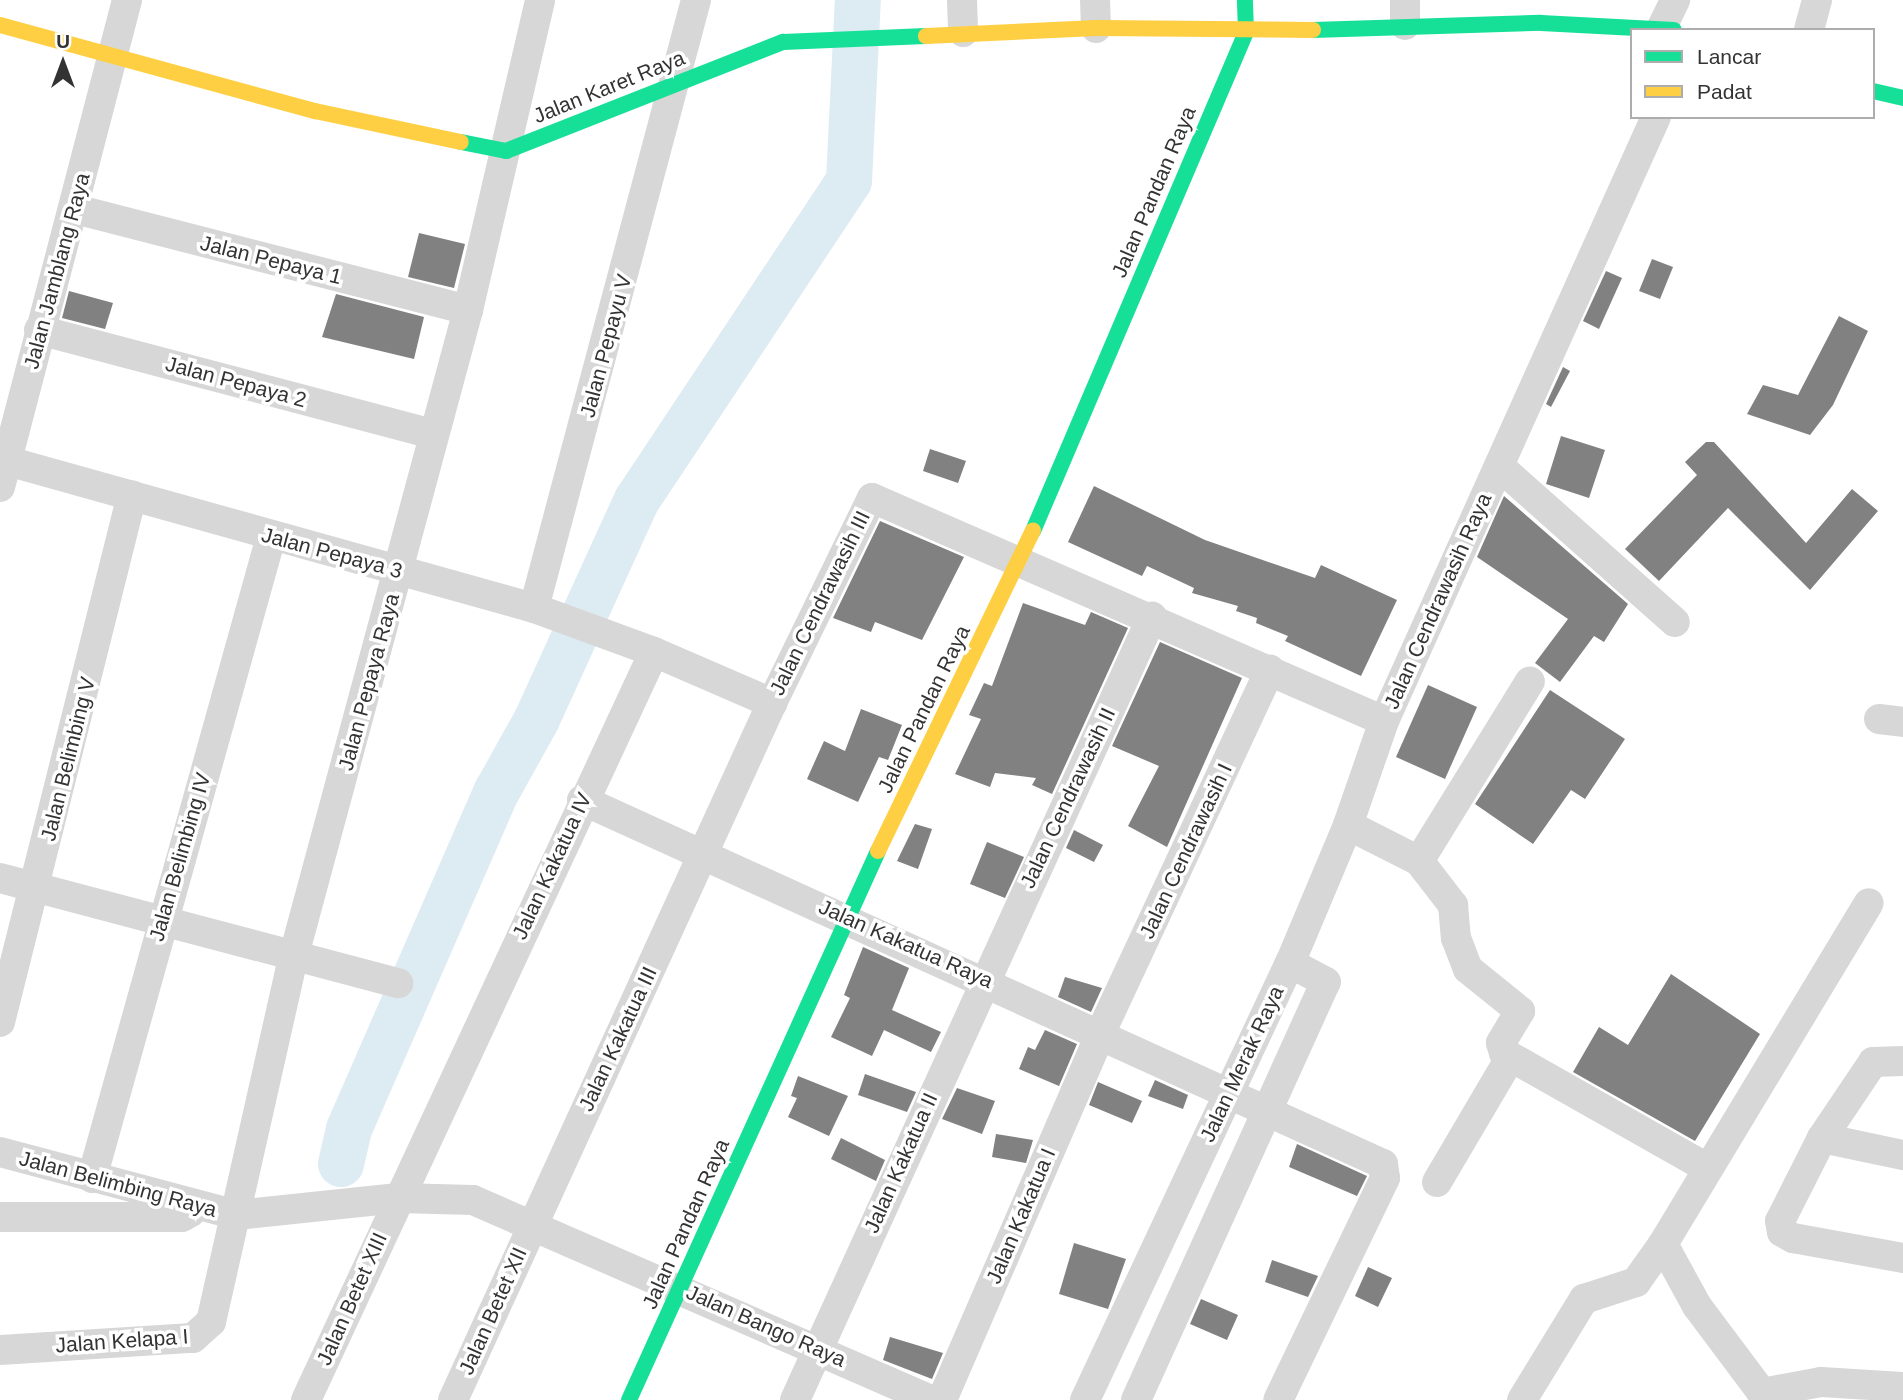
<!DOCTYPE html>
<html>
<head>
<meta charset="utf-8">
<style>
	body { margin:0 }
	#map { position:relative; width:1903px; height:1400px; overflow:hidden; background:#fff; font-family:Arial,sans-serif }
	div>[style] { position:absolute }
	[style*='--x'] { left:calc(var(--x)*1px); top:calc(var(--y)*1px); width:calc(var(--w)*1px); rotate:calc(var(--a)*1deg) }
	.river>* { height:46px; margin:-23px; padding:0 23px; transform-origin:23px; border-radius:23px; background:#ddebf3 }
	.building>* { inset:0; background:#818181 }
	.street>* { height:30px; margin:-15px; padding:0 15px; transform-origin:15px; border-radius:15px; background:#d7d7d7 }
	.fast>* { height:16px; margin:-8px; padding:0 8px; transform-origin:8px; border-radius:8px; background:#16e098 }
	.slow>* { height:16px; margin:-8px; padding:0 8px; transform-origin:8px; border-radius:8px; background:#ffcf43 }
	span { translate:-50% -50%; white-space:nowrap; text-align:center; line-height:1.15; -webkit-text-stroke:7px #fff; paint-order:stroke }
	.street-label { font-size:21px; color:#333 }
	.legend { position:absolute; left:1630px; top:28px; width:245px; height:91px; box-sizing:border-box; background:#fff; border:2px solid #adadad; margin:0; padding:9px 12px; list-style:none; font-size:21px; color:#333 }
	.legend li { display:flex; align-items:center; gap:14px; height:35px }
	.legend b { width:35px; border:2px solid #adadad }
	.north { position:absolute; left:28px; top:28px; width:70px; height:70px; -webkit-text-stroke:5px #fff; paint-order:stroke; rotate:0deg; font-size:19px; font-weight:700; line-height:28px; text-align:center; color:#333 }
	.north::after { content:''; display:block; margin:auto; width:24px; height:32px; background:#333; clip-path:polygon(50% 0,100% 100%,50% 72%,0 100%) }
</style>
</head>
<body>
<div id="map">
	<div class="river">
		<div style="--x:341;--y:1164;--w:36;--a:-77"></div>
		<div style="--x:349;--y:1129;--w:369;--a:-66.4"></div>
		<div style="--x:497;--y:791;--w:82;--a:-60.9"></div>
		<div style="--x:537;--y:719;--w:241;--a:-65.5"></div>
		<div style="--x:637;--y:500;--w:383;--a:-56.4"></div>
		<div style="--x:849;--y:181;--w:181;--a:-87.2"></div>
	</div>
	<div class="building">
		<div style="clip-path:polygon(419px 233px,465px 244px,454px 288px,408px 277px)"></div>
		<div style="clip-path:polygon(1652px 259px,1673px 267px,1660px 299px,1639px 291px)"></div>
		<div style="clip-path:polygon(1606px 271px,1622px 278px,1599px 329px,1583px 321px)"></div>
		<div style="clip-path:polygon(69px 291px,113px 303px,105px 329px,62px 318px)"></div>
		<div style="clip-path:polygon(336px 294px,424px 317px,414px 359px,322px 337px)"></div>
		<div style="clip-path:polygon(1839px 316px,1868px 331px,1833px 405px,1810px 435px,1747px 414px,1763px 385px,1798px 395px)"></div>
		<div style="clip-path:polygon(1563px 367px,1570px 371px,1551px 407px,1546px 404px)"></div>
		<div style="clip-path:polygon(1561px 436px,1605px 450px,1589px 498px,1546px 484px)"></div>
		<div style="clip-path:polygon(1706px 442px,1714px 442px,1806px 543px,1852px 489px,1878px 511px,1810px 590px,1728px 508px,1659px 581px,1625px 549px,1697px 475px,1685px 462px)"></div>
		<div style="clip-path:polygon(930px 449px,966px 461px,958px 483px,923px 471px)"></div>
		<div style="clip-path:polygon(1094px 486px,1205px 540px,1315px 578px,1321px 565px,1397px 600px,1361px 676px,1285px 641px,1288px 636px,1256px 623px,1257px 618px,1236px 611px,1238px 606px,1192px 593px,1194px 588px,1147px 566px,1142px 576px,1068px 542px)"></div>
		<div style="clip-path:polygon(1504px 496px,1628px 604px,1604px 642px,1594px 636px,1560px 682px,1535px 663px,1568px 619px,1477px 557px)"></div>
		<div style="clip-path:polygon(880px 521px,964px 557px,922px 640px,875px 622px,871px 632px,833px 618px)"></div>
		<div style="clip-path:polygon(1023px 603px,1085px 625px,1091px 612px,1128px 628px,1052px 794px,1032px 785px,1036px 778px,995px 773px,990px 787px,955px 774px,981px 719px,969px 715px,984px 683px,992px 686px)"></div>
		<div style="clip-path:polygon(1160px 642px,1242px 678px,1167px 847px,1128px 826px,1159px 766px,1112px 746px)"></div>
		<div style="clip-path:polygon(1428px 685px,1477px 707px,1445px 779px,1396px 757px)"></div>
		<div style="clip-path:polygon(1550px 690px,1625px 739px,1585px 799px,1571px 790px,1533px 844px,1475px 804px)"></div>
		<div style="clip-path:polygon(861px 709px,902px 725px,888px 760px,879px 757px,858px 802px,807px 779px,824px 741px,845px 751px)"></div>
		<div style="clip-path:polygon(915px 824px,932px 829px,918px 869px,897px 861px)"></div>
		<div style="clip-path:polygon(1074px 830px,1103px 845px,1094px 862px,1066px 848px)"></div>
		<div style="clip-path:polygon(987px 842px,1024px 857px,1005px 898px,970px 884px)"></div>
		<div style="clip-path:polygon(863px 947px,909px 968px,892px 1010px,941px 1032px,931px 1052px,884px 1030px,872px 1056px,831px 1037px,850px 998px,844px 995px)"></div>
		<div style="clip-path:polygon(1671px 974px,1760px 1034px,1695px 1141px,1573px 1072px,1599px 1027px,1628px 1045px)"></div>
		<div style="clip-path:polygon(1065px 977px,1102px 988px,1091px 1012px,1058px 997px)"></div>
		<div style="clip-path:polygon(1045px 1030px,1077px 1044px,1059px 1086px,1019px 1069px,1028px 1047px,1035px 1050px)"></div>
		<div style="clip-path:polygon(865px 1074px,916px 1092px,907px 1112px,858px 1095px)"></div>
		<div style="clip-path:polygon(798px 1076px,848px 1096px,829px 1136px,788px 1117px,797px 1098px,791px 1096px)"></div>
		<div style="clip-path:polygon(1155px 1080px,1188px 1095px,1183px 1109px,1148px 1096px)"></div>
		<div style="clip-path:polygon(1098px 1082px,1142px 1101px,1132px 1123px,1089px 1105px)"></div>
		<div style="clip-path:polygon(957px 1088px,995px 1101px,982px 1134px,942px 1119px)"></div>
		<div style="clip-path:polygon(996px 1134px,1033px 1140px,1026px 1163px,992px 1157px)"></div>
		<div style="clip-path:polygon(841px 1138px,885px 1160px,876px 1181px,831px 1159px)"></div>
		<div style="clip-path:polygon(1297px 1144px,1367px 1176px,1357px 1196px,1289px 1167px)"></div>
		<div style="clip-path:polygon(1074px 1243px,1126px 1259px,1108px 1309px,1059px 1294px)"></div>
		<div style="clip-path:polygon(1272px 1260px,1318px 1276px,1308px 1297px,1265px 1282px)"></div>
		<div style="clip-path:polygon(1368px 1267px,1392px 1278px,1378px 1307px,1355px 1296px)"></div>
		<div style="clip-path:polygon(1201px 1299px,1238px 1315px,1227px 1340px,1190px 1324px)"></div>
		<div style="clip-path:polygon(890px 1337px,943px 1353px,932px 1379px,883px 1360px)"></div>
	</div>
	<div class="street">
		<div style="--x:962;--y:0;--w:32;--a:88"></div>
		<div style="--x:1095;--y:0;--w:28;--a:88"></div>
		<div style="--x:1405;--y:0;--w:25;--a:90"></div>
		<div style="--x:1662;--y:27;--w:30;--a:-64"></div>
		<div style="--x:1809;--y:30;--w:31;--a:-75"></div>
		<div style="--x:75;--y:209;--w:406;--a:14.4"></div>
		<div style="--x:39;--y:330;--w:407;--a:14.8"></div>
		<div style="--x:0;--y:459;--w:554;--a:15.59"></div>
		<div style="--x:534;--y:608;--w:128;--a:20.1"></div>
		<div style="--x:1499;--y:466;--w:235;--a:41.6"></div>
		<div style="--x:0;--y:487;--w:503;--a:-75.38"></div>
		<div style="--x:534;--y:608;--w:629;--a:-75.08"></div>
		<div style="--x:1879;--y:719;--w:24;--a:7"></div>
		<div style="--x:582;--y:800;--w:880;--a:24.44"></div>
		<div style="--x:1383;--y:1164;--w:14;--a:82"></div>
		<div style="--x:1385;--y:1178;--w:246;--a:115.7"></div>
		<div style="--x:1348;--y:825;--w:80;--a:26.9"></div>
		<div style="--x:1419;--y:861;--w:211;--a:-58.3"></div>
		<div style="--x:1419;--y:861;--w:56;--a:52.3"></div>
		<div style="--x:1453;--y:905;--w:33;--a:85"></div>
		<div style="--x:1456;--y:938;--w:33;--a:69"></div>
		<div style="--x:1468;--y:969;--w:67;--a:38.9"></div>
		<div style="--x:1520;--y:1011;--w:37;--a:121"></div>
		<div style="--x:1501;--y:1043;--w:10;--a:73"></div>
		<div style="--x:1504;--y:1053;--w:233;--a:29.5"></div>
		<div style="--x:0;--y:878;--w:412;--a:14.8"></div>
		<div style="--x:0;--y:1022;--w:543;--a:-75.94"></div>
		<div style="--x:1903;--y:1061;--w:30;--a:178"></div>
		<div style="--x:1873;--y:1062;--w:92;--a:123.9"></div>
		<div style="--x:1822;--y:1138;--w:93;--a:116.8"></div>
		<div style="--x:1780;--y:1221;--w:11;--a:80"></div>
		<div style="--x:1782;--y:1232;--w:13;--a:29"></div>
		<div style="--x:1793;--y:1238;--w:112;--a:10.3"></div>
		<div style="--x:1822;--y:1138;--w:83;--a:11.9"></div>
		<div style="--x:0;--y:1152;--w:244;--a:14.9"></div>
		<div style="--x:236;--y:1215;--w:163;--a:-6"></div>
		<div style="--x:398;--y:1198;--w:75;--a:1.5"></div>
		<div style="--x:473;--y:1200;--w:499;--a:23.6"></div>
		<div style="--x:92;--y:1178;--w:666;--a:-74.4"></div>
		<div style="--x:1437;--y:1182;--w:144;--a:-59.5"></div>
		<div style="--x:0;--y:1217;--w:182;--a:0"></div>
		<div style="--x:182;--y:1217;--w:10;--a:-29"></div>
		<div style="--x:1663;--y:1244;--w:398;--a:-58.9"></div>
		<div style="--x:0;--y:1350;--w:193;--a:-3.6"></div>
		<div style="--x:193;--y:1338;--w:24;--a:-42"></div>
		<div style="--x:211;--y:1322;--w:376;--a:-77.3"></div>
		<div style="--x:294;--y:955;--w:668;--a:-74.9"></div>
		<div style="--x:468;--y:310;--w:318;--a:-76.9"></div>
		<div style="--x:306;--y:1400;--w:825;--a:-65.05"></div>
		<div style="--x:654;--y:652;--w:129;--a:23.4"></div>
		<div style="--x:453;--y:1400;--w:767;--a:-65.41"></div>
		<div style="--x:772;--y:703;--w:228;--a:-64"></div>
		<div style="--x:872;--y:498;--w:558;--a:23.54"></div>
		<div style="--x:795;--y:1400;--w:861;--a:-65.49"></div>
		<div style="--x:942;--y:1400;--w:401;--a:-66.6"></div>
		<div style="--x:1101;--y:1032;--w:400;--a:-65"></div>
		<div style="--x:1085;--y:1400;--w:483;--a:-64.9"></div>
		<div style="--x:1290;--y:963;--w:150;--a:-67.2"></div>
		<div style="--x:1348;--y:825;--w:110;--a:-70.9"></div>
		<div style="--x:1384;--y:721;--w:662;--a:-65.76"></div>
		<div style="--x:1136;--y:1400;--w:459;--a:-65.6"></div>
		<div style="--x:1326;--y:982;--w:41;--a:-152.2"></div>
		<div style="--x:1522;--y:1400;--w:119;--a:-58.5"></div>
		<div style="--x:1584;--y:1299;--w:55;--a:-18.1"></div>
		<div style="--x:1636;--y:1282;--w:47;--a:-54.6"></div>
		<div style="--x:1663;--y:1244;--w:71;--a:61.3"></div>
		<div style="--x:1697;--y:1306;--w:109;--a:53.2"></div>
		<div style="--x:1767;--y:1400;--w:9;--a:-126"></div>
		<div style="--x:1762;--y:1393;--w:60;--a:-10.6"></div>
		<div style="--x:1821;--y:1382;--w:82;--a:3.5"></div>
	</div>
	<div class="fast">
		<div style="--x:1313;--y:30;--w:228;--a:-1.8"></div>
		<div style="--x:1541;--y:23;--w:133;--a:3"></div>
		<div style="--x:1873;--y:91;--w:31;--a:13"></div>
		<div style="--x:461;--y:142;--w:46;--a:11.3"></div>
		<div style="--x:506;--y:151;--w:298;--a:-21.5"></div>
		<div style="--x:783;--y:42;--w:143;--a:-2.4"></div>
		<div style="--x:1033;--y:531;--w:543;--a:-66.88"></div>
		<div style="--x:1246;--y:32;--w:32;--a:-92"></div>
		<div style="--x:629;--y:1400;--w:603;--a:-65.6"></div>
	</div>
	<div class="slow">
		<div style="--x:0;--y:25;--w:327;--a:15.3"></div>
		<div style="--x:315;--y:111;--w:149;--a:12"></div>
		<div style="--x:926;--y:36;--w:170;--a:-2.7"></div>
		<div style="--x:1096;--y:28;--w:217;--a:0.5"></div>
		<div style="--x:878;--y:851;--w:356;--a:-64.2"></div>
	</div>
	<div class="street-label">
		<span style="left:609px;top:87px;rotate:-22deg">Jalan Karet Raya</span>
		<span style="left:1154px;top:192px;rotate:-67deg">Jalan Pandan Raya</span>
		<span style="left:271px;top:260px;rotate:14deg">Jalan Pepaya 1</span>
		<span style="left:57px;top:271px;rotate:-75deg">Jalan Jamblang Raya</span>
		<span style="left:606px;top:346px;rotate:-75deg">Jalan Pepayu V</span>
		<span style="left:236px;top:382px;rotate:15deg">Jalan Pepaya 2</span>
		<span style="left:332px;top:553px;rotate:15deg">Jalan Pepaya 3</span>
		<span style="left:1438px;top:601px;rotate:-66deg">Jalan Cendrawasih Raya</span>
		<span style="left:820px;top:603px;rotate:-64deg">Jalan Cendrawasih III</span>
		<span style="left:369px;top:682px;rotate:-75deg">Jalan Pepaya Raya</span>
		<span style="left:924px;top:709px;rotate:-64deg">Jalan Pandan Raya</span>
		<span style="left:68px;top:759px;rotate:-76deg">Jalan Belimbing V</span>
		<span style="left:1068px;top:798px;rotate:-65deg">Jalan Cendrawasih II</span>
		<span style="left:1186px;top:851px;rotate:-65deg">Jalan Cendrawasih I</span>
		<span style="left:180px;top:857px;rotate:-74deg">Jalan Belimbing IV</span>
		<span style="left:552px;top:866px;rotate:-65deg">Jalan Kakatua IV</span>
		<span style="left:906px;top:944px;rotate:24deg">Jalan Kakatua Raya</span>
		<span style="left:618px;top:1039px;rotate:-65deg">Jalan Kakatua III</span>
		<span style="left:1242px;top:1064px;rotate:-65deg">Jalan Merak Raya</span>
		<span style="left:901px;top:1163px;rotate:-66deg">Jalan Kakatua II</span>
		<span style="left:118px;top:1184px;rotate:15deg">Jalan Belimbing Raya</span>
		<span style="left:1021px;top:1216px;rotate:-67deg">Jalan Kakatua I</span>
		<span style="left:686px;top:1224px;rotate:-66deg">Jalan Pandan Raya</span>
		<span style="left:352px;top:1299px;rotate:-66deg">Jalan Betet XIII</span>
		<span style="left:493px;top:1311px;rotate:-66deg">Jalan Betet XII</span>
		<span style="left:766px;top:1326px;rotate:24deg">Jalan Bango Raya</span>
		<span style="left:122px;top:1341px;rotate:-4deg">Jalan Kelapa I</span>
	</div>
	<ul class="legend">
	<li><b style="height:9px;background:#16e098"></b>Lancar</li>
	<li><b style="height:9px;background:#ffcf43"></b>Padat</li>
	</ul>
	<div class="north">U</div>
</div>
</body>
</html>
